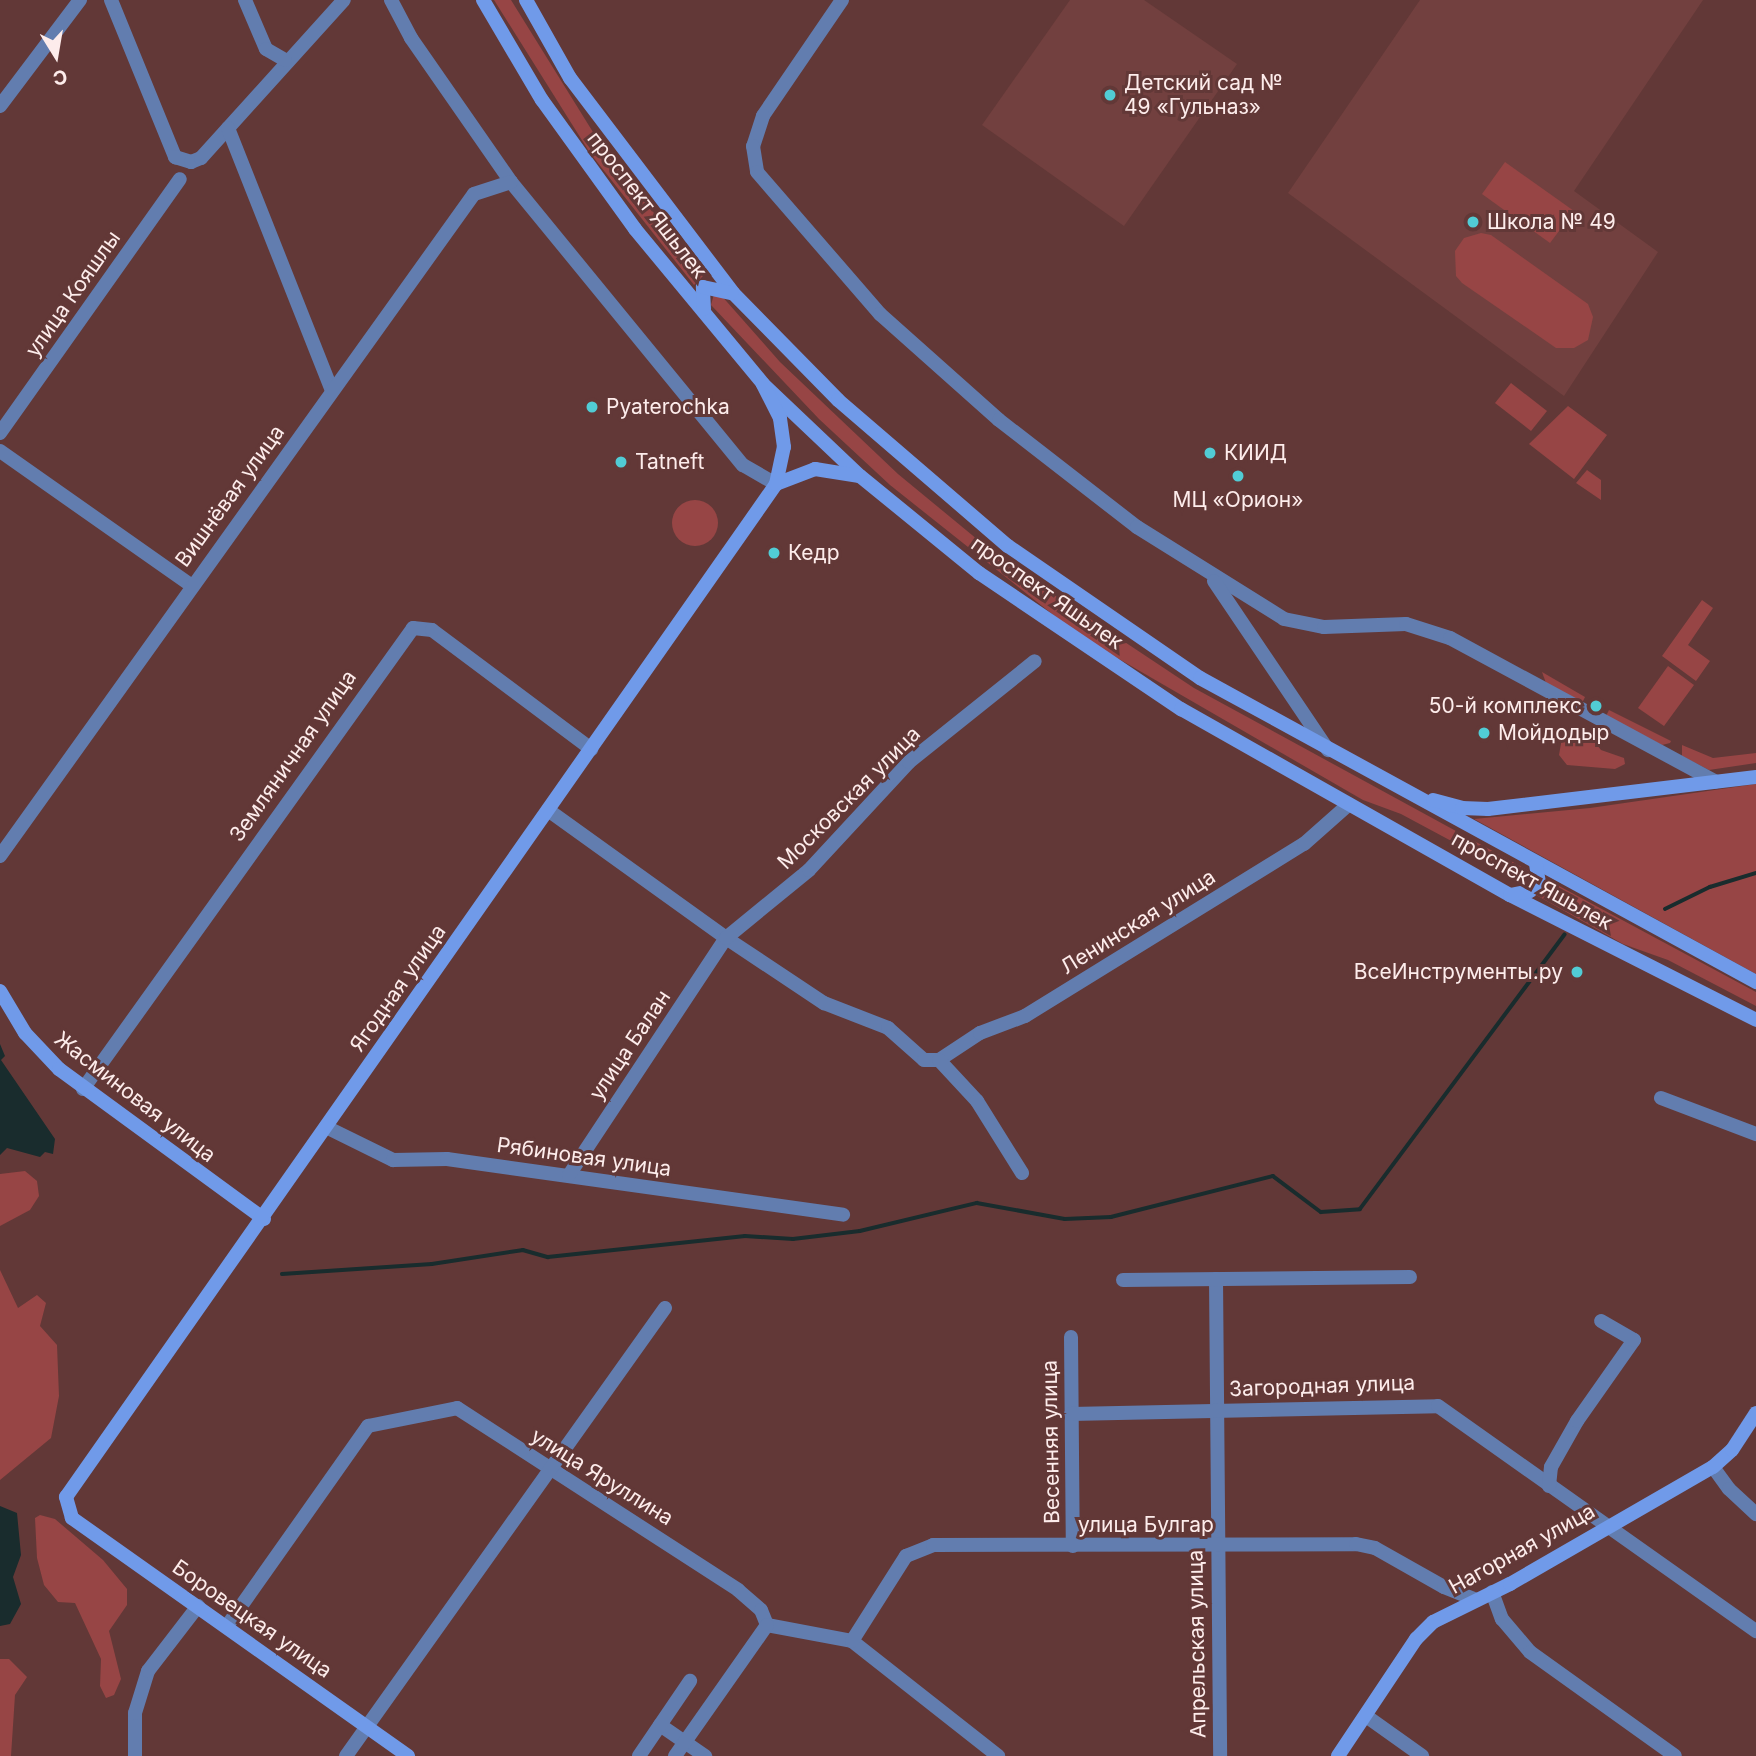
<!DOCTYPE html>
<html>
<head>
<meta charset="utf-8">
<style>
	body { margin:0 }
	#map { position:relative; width:1756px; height:1756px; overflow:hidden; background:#623837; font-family:Inter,sans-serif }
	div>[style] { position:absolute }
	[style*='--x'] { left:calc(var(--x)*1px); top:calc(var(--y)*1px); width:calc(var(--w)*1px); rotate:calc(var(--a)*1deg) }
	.built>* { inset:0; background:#72403f }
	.green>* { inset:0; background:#974545 }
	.round { border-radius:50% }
	.water>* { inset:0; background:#192c2d }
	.stream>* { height:3.5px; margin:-1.75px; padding:0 1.75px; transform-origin:1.75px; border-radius:1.75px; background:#192c2d }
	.street>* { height:14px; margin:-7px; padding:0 7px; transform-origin:7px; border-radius:7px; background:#627daf }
	.secondary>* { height:14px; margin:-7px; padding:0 7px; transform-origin:7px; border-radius:7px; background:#709ae9 }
	.dots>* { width:19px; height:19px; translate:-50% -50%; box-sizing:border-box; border:4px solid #623837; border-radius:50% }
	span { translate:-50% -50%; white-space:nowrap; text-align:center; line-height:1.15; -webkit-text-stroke:6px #623837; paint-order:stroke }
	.poi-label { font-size:21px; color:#fdeceb }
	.left { translate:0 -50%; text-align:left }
	.right { translate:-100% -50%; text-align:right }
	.street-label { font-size:21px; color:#fdeceb }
	.north { position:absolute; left:21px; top:21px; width:70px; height:70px; -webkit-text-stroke:5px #623837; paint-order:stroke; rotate:169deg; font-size:19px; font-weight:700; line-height:28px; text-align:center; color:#fdeceb }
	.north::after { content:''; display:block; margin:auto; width:24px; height:32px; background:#fdeceb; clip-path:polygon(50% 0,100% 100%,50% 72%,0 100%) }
</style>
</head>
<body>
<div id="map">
	<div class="built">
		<div style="clip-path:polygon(1070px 0,1144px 0,1237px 64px,1124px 226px,982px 125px)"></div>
		<div style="clip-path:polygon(1420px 0,1703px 0,1574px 191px,1658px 252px,1564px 396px,1288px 193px)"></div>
	</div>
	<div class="green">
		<div style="clip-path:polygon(494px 0,511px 0,601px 145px,703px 276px,694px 285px,590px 153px)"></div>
		<div style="clip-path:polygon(1505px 162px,1574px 211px,1550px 243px,1482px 194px)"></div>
		<div style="clip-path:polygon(1481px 233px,1491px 235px,1588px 304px,1593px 317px,1588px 340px,1574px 348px,1556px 348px,1462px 283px,1456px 276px,1455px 251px,1464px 238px)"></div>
		<div style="clip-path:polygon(714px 294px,720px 294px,780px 362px,898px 474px,1006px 563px,1194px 688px,1531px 872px,1531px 878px,1524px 880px,1401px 814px,1363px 800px,1081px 637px,890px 485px,819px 419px,711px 305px)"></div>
		<div style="clip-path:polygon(1511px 383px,1547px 411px,1531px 431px,1495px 403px)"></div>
		<div style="clip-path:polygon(1568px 406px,1607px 435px,1574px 479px,1529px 444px)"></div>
		<div style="clip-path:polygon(1587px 470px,1601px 480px,1601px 500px,1576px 483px)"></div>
		<div class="round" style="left:672px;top:500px;width:46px;height:46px"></div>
		<div style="clip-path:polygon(1702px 600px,1713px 608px,1688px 645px,1710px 661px,1696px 681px,1662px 656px)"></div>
		<div style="clip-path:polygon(1668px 666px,1694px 685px,1664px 726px,1638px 708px)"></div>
		<div style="clip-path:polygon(1542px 672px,1585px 697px,1582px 703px,1546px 683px)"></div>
		<div style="clip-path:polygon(1609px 710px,1671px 741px,1670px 743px,1662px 745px,1606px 716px)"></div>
		<div style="clip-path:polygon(1571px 727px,1575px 740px,1592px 739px,1601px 750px,1624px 758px,1625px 764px,1615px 769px,1567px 765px,1559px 755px,1563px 732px)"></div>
		<div style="clip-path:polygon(1682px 745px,1713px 758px,1756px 753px,1756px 763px,1709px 770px,1682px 756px)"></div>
		<div style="clip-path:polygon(1756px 784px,1756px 974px,1474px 819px,1590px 808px)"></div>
		<div style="clip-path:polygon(1546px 879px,1756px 992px,1756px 1006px,1668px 960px,1623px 944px,1536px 895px)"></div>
		<div style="clip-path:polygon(25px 1171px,37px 1181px,39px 1196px,30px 1210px,0 1226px,0 1174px)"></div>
		<div style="clip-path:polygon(0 1270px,18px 1308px,37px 1295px,46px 1303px,40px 1326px,57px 1345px,59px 1396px,51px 1438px,0 1480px)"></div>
		<div style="clip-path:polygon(40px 1515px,55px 1519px,103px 1560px,127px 1589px,127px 1605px,109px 1631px,121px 1679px,114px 1695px,106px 1698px,100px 1686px,101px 1659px,75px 1603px,58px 1602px,44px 1585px,37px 1558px,35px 1518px)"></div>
		<div style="clip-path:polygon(0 1659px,9px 1659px,27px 1677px,15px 1695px,11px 1756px,0 1756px)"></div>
	</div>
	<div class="water">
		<div style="clip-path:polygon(0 1044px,5px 1056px,1px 1060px,55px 1139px,53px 1154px,45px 1152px,40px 1157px,7px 1148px,0 1155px)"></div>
		<div style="clip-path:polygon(0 1506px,17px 1513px,21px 1555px,13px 1577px,21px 1604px,10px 1624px,0 1626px)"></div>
	</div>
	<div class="stream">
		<div style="--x:1665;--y:909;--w:50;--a:-26.1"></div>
		<div style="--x:1710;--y:887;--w:48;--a:-16.9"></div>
		<div style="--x:282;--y:1274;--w:150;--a:-3.8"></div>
		<div style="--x:432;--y:1264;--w:92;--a:-8.7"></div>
		<div style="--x:523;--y:1250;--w:26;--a:16"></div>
		<div style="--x:548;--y:1257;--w:198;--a:-6.1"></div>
		<div style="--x:745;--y:1236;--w:48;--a:3.6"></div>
		<div style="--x:793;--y:1239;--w:67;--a:-6.8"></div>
		<div style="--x:860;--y:1231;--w:120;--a:-13.5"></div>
		<div style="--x:977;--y:1203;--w:89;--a:10.3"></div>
		<div style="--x:1065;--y:1219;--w:46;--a:-2.5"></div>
		<div style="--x:1111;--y:1217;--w:167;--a:-14.2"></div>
		<div style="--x:1273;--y:1176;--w:60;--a:36.9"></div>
		<div style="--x:1321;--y:1212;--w:39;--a:-4"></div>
		<div style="--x:1360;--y:1209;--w:342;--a:-53.3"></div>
	</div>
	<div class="street">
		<div style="--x:111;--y:0;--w:170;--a:67.8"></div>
		<div style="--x:175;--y:157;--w:17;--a:17"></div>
		<div style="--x:191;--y:162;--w:11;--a:-22"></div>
		<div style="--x:201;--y:158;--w:213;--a:-47.9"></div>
		<div style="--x:245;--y:0;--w:53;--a:66.8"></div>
		<div style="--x:266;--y:49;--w:22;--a:30"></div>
		<div style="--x:391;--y:0;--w:43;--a:62.2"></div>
		<div style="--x:411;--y:38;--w:175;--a:55.2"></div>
		<div style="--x:511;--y:182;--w:366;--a:50.7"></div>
		<div style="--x:743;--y:465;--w:38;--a:30"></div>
		<div style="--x:842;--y:0;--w:140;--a:124.3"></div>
		<div style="--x:763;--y:116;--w:32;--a:108"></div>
		<div style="--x:753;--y:146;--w:26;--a:81"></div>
		<div style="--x:757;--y:172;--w:188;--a:49.1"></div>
		<div style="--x:880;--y:314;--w:159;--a:41.7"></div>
		<div style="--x:999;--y:420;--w:175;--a:37.8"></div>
		<div style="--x:1137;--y:527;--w:173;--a:32"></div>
		<div style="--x:1284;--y:619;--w:41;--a:11.3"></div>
		<div style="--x:1324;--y:627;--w:82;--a:-2.1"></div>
		<div style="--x:1406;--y:624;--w:46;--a:17.7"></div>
		<div style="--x:1450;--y:638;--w:302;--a:28.4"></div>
		<div style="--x:0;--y:106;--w:133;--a:-53"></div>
		<div style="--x:228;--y:128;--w:283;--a:68.4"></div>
		<div style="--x:0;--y:433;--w:311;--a:-54.7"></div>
		<div style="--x:0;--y:451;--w:235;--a:35.1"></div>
		<div style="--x:1214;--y:581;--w:204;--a:56"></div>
		<div style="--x:548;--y:810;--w:219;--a:35.7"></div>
		<div style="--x:726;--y:938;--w:118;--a:33.6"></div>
		<div style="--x:824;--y:1003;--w:69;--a:21.3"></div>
		<div style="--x:888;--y:1028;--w:48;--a:41.6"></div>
		<div style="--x:924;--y:1060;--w:15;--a:0"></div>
		<div style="--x:0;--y:856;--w:814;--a:-54.4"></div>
		<div style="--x:474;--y:194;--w:39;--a:-18"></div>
		<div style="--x:939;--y:1060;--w:49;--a:-33.4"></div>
		<div style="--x:980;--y:1033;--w:48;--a:-20.7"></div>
		<div style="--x:1025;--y:1016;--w:328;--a:-31.7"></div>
		<div style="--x:1304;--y:844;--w:60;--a:-41.6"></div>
		<div style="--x:939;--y:1060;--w:56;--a:47.2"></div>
		<div style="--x:977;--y:1101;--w:85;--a:58"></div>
		<div style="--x:83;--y:1089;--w:567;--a:-54.4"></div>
		<div style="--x:413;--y:628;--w:19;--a:6"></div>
		<div style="--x:432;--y:630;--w:199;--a:36.8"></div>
		<div style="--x:1661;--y:1098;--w:102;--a:20.8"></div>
		<div style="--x:326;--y:1127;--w:75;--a:26.2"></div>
		<div style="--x:393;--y:1160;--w:54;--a:-1.1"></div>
		<div style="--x:447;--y:1159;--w:400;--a:8"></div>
		<div style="--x:569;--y:1175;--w:284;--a:-56.5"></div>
		<div style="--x:726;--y:938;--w:107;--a:-39.3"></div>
		<div style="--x:809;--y:870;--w:147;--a:-47.2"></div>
		<div style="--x:909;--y:762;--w:161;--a:-38.7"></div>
		<div style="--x:1216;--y:1279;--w:477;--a:89.5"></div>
		<div style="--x:1123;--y:1280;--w:287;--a:-0.6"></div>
		<div style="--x:1071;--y:1337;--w:209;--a:89.5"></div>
		<div style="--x:1071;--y:1414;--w:367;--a:-1.2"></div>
		<div style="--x:1438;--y:1406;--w:390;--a:35.3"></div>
		<div style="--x:1713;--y:1467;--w:27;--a:54"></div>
		<div style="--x:1729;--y:1489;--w:37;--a:43"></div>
		<div style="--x:1549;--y:1486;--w:19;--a:-84"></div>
		<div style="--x:1551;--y:1467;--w:53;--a:-60.5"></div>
		<div style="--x:1577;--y:1421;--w:99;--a:-54.9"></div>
		<div style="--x:1634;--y:1340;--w:38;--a:-150"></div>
		<div style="--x:1492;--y:1592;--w:29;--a:70"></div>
		<div style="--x:1502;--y:1619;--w:43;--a:49.7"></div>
		<div style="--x:1530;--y:1652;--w:178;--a:35.6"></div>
		<div style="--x:227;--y:1626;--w:245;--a:-54.8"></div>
		<div style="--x:368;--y:1426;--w:91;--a:-11.4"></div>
		<div style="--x:457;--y:1408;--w:335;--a:32.9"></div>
		<div style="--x:738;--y:1590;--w:30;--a:41"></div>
		<div style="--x:761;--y:1610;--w:16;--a:68"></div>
		<div style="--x:767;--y:1625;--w:86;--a:10.7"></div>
		<div style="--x:852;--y:1641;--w:186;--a:38.2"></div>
		<div style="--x:852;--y:1641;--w:101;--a:-57.6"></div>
		<div style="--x:906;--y:1556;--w:29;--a:-22"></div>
		<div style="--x:933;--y:1545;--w:423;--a:-0.1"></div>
		<div style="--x:1356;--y:1544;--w:19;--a:12"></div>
		<div style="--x:1375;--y:1548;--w:79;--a:29.5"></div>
		<div style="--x:1444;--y:1587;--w:35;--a:22"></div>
		<div style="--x:1366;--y:1716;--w:69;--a:35.5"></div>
		<div style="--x:660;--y:1725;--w:55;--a:34.6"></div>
		<div style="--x:135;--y:1756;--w:43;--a:-90"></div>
		<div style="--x:135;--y:1713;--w:44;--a:-72.8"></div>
		<div style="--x:148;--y:1671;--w:82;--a:-52.4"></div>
		<div style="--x:346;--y:1756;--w:550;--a:-54.55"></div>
		<div style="--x:639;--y:1756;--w:91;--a:-55.8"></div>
		<div style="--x:675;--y:1756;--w:160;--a:-54.9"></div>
	</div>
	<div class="secondary">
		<div style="--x:483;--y:0;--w:116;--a:59.5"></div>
		<div style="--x:542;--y:100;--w:159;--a:54.2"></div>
		<div style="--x:635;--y:229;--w:201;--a:50.4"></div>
		<div style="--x:763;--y:384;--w:134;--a:43.5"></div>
		<div style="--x:860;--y:476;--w:154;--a:39.2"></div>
		<div style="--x:979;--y:573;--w:244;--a:34"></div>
		<div style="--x:1181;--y:709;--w:378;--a:29.5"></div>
		<div style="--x:1510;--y:895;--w:276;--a:26.9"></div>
		<div style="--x:526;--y:0;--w:90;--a:60.6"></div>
		<div style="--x:570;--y:78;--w:270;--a:52.8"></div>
		<div style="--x:733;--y:293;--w:150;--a:45.5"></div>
		<div style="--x:838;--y:400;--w:224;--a:40.7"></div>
		<div style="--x:1008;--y:546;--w:233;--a:34.5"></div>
		<div style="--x:1200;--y:678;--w:634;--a:28.67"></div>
		<div style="--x:704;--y:309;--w:22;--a:-93"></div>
		<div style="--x:703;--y:287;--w:29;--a:12"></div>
		<div style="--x:776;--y:484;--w:42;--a:-21"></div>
		<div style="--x:815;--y:469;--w:45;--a:9"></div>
		<div style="--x:1433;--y:800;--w:30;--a:15"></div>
		<div style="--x:1462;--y:808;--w:26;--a:2"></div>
		<div style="--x:1488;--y:809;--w:270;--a:-6.8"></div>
		<div style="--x:1510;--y:895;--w:20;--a:-11"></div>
		<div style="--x:1530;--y:891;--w:12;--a:-42"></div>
		<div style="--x:1539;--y:883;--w:18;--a:-99"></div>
		<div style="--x:0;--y:991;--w:49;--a:59.2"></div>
		<div style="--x:25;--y:1033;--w:50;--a:46.6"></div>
		<div style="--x:59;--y:1069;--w:254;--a:36.2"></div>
		<div style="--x:408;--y:1756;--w:412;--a:-144.7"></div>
		<div style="--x:72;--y:1518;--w:22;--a:-106"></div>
		<div style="--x:66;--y:1497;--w:1237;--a:-54.97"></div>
		<div style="--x:776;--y:484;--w:38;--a:-78"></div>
		<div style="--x:784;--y:447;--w:29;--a:-98"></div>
		<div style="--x:780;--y:418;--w:38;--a:-117"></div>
		<div style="--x:1338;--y:1756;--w:141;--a:-56.3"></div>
		<div style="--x:1416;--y:1639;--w:24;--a:-45"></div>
		<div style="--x:1433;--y:1622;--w:86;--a:-26.3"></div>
		<div style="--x:1510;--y:1584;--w:234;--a:-30"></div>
		<div style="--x:1713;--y:1467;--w:25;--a:-42"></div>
		<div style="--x:1732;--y:1450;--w:44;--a:-57"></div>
	</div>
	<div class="dots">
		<div style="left:1110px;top:95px;background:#51ccd5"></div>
		<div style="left:1473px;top:222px;background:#51ccd5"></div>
		<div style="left:592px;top:407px;background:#51ccd5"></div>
		<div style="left:1210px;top:453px;background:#51ccd5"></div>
		<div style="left:621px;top:462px;background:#51ccd5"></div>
		<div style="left:1238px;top:476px;background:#51ccd5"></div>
		<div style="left:774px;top:553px;background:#51ccd5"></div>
		<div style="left:1596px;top:706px;background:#51ccd5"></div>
		<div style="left:1484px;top:733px;background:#51ccd5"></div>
		<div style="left:1577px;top:972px;background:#51ccd5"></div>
	</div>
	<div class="poi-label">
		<span class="left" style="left:1124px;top:95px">Детский сад №<br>49 «Гульназ»</span>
		<span class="left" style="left:1487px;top:222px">Школа № 49</span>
		<span class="left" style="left:606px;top:407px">Pyaterochka</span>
		<span class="left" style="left:1224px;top:453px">КИИД</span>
		<span class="left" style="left:635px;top:462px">Tatneft</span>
		<span style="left:1238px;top:500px">МЦ «Орион»</span>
		<span class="left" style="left:788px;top:553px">Кедр</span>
		<span class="right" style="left:1582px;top:706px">50-й комплекс</span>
		<span class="left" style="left:1498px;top:733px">Мойдодыр</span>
		<span class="right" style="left:1563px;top:972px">ВсеИнструменты.ру</span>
	</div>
	<div class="street-label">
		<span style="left:647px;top:205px;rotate:52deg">проспект Яшьлек</span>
		<span style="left:73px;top:294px;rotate:-55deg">улица Кояшлы</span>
		<span style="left:230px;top:496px;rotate:-54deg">Вишнёвая улица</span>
		<span style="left:1047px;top:593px;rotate:35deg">проспект Яшьлек</span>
		<span style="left:293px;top:756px;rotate:-55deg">Земляничная улица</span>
		<span style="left:849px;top:798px;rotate:-45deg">Московская улица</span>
		<span style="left:1532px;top:881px;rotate:29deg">проспект Яшьлек</span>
		<span style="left:1138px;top:922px;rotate:-32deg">Ленинская улица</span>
		<span style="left:398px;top:988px;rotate:-55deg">Ягодная улица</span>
		<span style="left:630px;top:1045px;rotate:-56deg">улица Балан</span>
		<span style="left:135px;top:1097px;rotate:38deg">Жасминовая улица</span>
		<span style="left:584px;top:1157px;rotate:8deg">Рябиновая улица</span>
		<span style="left:1322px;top:1386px;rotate:-2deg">Загородная улица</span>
		<span style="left:1051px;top:1442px;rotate:-91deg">Весенняя улица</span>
		<span style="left:602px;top:1477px;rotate:32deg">улица Яруллина</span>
		<span style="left:1146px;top:1525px">улица Булгар</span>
		<span style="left:1522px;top:1549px;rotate:-29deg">Нагорная улица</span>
		<span style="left:252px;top:1619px;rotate:35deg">Боровецкая улица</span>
		<span style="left:1197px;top:1644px;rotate:-91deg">Апрельская улица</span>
	</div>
	<div class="north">С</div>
</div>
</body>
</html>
